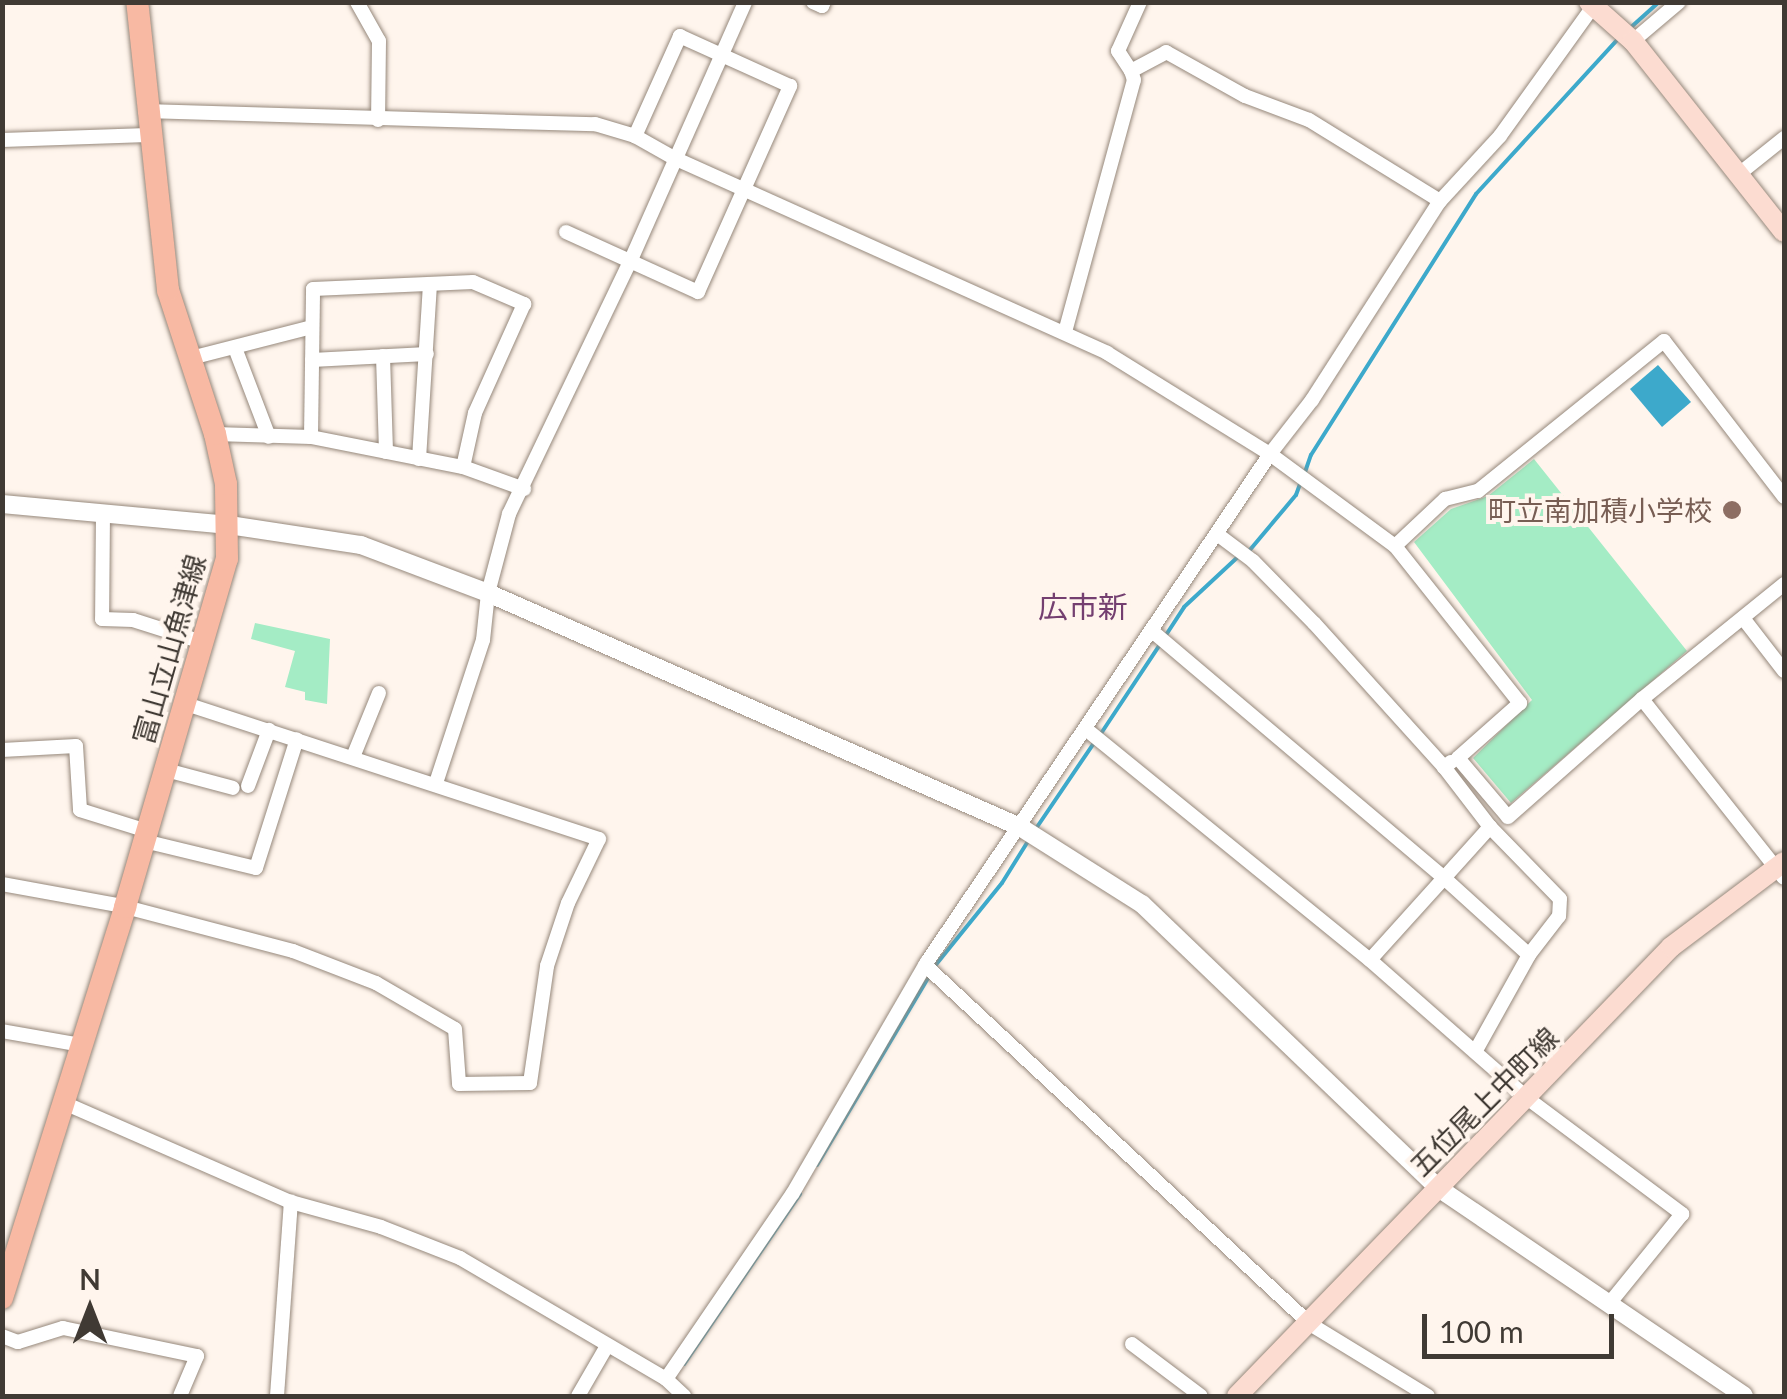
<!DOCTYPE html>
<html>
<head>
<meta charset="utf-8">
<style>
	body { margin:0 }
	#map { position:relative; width:1787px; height:1399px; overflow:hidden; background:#fff5ed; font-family:Lato,"Noto Sans JP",sans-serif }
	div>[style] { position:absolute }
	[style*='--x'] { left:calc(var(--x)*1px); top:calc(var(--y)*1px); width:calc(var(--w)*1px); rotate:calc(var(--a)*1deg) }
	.green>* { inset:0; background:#a4ecc5 }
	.water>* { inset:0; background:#3da9cb }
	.stream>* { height:4px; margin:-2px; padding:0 2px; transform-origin:2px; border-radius:2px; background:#3da9cb }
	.roads { filter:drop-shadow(0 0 2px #96887b) drop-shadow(0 0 2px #96887b) }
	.minor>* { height:14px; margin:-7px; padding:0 7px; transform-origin:7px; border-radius:7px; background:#fff }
	.tertiary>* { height:18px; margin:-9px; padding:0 9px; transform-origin:9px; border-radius:9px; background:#fff }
	.secondary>* { height:20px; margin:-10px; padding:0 10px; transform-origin:10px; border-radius:10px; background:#fcdcd1 }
	.primary>* { height:22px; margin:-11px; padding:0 11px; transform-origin:11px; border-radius:11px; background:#f8b9a3 }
	.dots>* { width:28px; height:28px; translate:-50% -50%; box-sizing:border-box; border:5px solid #fff5ed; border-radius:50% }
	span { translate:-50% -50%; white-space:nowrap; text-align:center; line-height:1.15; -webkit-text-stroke:8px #fff5ed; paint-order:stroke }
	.education-label { font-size:28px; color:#785e54 }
	.right { translate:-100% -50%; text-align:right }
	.street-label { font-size:28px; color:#403a34 }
	.neighbourhood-label { font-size:30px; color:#743f70 }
	.frame { position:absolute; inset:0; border:5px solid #403a34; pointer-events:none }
	.north { position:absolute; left:40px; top:1259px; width:100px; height:100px; -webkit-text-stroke:8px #fff5ed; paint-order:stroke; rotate:0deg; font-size:28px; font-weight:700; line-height:40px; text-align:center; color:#403a34 }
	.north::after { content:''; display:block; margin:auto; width:35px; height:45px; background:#403a34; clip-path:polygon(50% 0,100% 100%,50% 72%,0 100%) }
	.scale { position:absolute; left:1422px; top:1314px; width:192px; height:45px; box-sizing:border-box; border:5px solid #403a34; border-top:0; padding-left:12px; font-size:30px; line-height:35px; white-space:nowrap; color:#403a34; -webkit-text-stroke:8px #fff5ed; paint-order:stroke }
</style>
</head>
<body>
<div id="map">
	<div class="green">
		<div style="clip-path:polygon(1534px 459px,1687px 651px,1511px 803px,1473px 758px,1532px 700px,1414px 542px,1451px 509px,1488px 496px)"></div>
		<div style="clip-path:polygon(255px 623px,330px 639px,327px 704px,305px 700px,305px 692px,285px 687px,295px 651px,251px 639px)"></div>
	</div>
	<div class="water">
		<div style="clip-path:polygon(1658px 365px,1691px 402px,1662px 427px,1630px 389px)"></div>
	</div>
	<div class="stream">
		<div style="--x:1629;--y:29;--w:40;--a:-42"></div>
		<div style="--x:1304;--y:475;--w:21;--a:-71"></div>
		<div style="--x:1311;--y:455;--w:309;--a:-57.7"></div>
		<div style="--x:1476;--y:194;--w:210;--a:-47.5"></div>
		<div style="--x:1249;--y:551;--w:73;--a:-50"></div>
		<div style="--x:1296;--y:495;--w:12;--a:-70"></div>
		<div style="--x:1166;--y:635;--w:33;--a:-57"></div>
		<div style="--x:1184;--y:607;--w:76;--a:-42.9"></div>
		<div style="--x:1100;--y:735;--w:110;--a:-56.5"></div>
		<div style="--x:1035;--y:830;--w:105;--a:-55.9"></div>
		<div style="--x:934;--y:967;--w:108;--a:-51"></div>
		<div style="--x:1002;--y:883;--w:53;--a:-58.1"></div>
		<div style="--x:817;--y:1165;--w:221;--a:-59.3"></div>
		<div style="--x:684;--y:1364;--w:206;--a:-55.7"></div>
	</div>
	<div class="roads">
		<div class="minor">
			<div style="--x:357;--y:2;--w:45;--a:60.6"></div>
			<div style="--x:379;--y:41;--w:79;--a:90.7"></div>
			<div style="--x:813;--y:2;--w:10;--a:24"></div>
			<div style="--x:822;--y:6;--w:4;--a:-63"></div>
			<div style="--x:1633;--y:41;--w:60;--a:-40.3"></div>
			<div style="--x:1131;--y:71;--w:24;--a:-123"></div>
			<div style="--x:1118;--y:51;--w:54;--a:-65.8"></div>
			<div style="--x:145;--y:111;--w:450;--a:1.7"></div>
			<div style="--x:595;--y:124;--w:42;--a:16.7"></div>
			<div style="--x:635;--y:136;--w:45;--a:29.4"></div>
			<div style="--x:674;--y:158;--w:475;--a:24.2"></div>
			<div style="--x:1107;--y:353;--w:192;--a:31.8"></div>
			<div style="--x:1270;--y:454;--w:155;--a:36.4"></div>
			<div style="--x:1395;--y:546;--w:201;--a:51.5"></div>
			<div style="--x:1520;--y:703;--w:83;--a:138.4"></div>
			<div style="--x:1458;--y:758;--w:77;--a:49.7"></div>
			<div style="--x:1508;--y:817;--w:179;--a:-41.4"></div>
			<div style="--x:1642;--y:699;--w:183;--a:-39"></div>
			<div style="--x:2;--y:140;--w:146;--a:-2"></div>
			<div style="--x:1739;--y:174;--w:58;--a:-38.7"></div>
			<div style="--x:566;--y:232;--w:145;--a:24.4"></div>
			<div style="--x:698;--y:292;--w:226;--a:-65.9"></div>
			<div style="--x:790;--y:86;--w:121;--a:-155.6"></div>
			<div style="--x:680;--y:36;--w:110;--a:114.2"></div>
			<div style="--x:1065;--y:332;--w:261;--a:-74.7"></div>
			<div style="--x:1134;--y:80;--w:9;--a:-108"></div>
			<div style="--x:1131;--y:71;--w:40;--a:-28"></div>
			<div style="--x:1166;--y:52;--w:90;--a:29.1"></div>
			<div style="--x:1245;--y:96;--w:68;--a:20.6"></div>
			<div style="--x:1309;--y:120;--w:154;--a:31.7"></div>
			<div style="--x:235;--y:348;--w:95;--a:69.1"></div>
			<div style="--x:383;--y:356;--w:96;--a:88.2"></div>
			<div style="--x:187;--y:359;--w:129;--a:-14.4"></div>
			<div style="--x:312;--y:360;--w:115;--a:-3"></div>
			<div style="--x:215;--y:434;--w:96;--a:1.8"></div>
			<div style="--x:311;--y:437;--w:155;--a:11.2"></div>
			<div style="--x:463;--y:467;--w:65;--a:19.8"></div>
			<div style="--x:311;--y:437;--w:148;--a:-89.2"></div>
			<div style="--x:313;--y:289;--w:160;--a:-2.5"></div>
			<div style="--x:473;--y:282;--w:56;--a:23.3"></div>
			<div style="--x:524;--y:304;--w:120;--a:114.2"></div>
			<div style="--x:475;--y:413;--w:55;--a:102.5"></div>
			<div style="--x:419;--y:459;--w:175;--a:-86.4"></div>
			<div style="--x:103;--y:513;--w:106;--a:90.5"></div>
			<div style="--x:102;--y:619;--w:31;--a:2"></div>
			<div style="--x:133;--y:620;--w:76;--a:17.7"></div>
			<div style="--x:1217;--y:534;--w:45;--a:36.9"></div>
			<div style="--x:1253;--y:561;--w:87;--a:45.5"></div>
			<div style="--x:1314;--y:623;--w:194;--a:47.9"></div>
			<div style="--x:1395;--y:546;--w:69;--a:-43.2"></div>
			<div style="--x:1445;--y:499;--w:34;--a:-14"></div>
			<div style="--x:1478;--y:491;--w:239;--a:-38.9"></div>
			<div style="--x:1664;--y:341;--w:197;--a:52.4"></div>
			<div style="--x:1743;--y:618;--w:67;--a:52.3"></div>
			<div style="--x:1152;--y:631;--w:382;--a:40.2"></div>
			<div style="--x:1444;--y:878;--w:110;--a:132.1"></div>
			<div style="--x:1642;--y:699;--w:228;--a:51.6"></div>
			<div style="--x:1087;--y:730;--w:365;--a:39.1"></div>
			<div style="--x:1370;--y:960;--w:209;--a:41.3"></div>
			<div style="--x:1527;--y:1098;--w:194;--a:36.8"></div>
			<div style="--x:1682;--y:1214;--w:117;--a:129.1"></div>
			<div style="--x:2;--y:750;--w:74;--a:-3.1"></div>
			<div style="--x:76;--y:746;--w:64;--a:86.4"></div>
			<div style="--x:80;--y:810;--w:70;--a:17.4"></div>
			<div style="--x:353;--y:757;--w:69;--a:-67.9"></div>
			<div style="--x:1451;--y:762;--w:9;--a:144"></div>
			<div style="--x:1444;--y:767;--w:76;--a:52.5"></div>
			<div style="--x:166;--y:770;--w:69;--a:15"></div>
			<div style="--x:436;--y:783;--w:151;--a:-71.8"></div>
			<div style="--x:483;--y:640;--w:47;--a:-83.9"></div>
			<div style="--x:488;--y:593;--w:82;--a:-75.1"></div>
			<div style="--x:509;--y:514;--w:280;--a:-64.4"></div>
			<div style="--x:630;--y:262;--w:284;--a:-66.1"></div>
			<div style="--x:248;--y:786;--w:60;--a:-69.4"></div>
			<div style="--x:1490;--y:827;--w:100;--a:45.8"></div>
			<div style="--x:1560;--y:899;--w:17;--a:93"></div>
			<div style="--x:1559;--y:916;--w:49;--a:127.6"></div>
			<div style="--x:1529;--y:955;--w:115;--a:-137.8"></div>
			<div style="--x:1444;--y:878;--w:69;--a:-48"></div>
			<div style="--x:144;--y:841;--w:115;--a:13.6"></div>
			<div style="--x:256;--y:868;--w:135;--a:-72.4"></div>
			<div style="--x:2;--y:884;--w:118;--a:10.3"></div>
			<div style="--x:118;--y:905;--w:181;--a:14.7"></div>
			<div style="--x:293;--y:951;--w:89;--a:21.1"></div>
			<div style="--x:376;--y:983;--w:91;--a:30.2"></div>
			<div style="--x:455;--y:1029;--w:55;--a:85.8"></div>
			<div style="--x:459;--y:1084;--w:71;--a:-0.8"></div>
			<div style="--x:530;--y:1083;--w:118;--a:-81.7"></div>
			<div style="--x:547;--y:966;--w:66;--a:-71.6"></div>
			<div style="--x:568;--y:903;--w:71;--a:-64.2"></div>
			<div style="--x:599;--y:839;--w:435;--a:-161.9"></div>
			<div style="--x:925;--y:965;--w:526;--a:43"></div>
			<div style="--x:1310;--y:1324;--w:138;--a:31.4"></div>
			<div style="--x:2;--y:1031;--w:80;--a:10"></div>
			<div style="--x:1475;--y:1052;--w:111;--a:-60.9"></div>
			<div style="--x:64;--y:1103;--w:248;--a:23.6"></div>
			<div style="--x:291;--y:1202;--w:93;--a:15.5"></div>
			<div style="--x:381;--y:1227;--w:85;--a:21.4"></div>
			<div style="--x:460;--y:1258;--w:239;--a:30.4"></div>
			<div style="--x:666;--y:1379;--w:25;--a:43"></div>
			<div style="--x:2;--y:1336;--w:17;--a:21"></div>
			<div style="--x:18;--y:1342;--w:47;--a:-17.3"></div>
			<div style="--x:63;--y:1328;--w:137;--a:11.8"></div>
			<div style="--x:197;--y:1356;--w:43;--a:113"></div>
			<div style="--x:1132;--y:1344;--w:86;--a:37"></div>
			<div style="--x:666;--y:1379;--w:225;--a:-55.7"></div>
			<div style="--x:793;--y:1193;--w:267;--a:-59.9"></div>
			<div style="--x:927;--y:962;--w:613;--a:-55.97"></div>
			<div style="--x:1270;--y:454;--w:68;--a:-52.1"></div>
			<div style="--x:1312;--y:400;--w:237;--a:-57.3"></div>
			<div style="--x:1440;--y:201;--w:88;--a:-47.3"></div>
			<div style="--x:1500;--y:136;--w:161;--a:-54.3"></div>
			<div style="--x:277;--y:1396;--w:195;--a:-85.9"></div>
			<div style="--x:578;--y:1396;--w:58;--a:-59.9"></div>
		</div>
		<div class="tertiary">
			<div style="--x:2;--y:504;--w:228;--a:5.3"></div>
			<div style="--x:229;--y:525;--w:134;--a:8.6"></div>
			<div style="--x:361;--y:545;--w:136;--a:20.7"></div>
			<div style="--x:488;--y:593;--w:581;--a:23.74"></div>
			<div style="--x:1020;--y:827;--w:144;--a:32.3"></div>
			<div style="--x:1142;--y:904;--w:409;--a:43.8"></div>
			<div style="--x:1437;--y:1187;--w:371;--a:34.2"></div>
		</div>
		<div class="secondary">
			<div style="--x:1589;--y:2;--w:59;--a:41.6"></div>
			<div style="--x:1633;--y:41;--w:243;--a:51.7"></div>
			<div style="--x:1237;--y:1396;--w:624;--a:-45.97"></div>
			<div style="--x:1671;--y:947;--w:141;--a:-37"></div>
		</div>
		<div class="primary">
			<div style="--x:2;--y:1298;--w:410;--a:-72.5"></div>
			<div style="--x:125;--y:907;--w:363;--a:-73.7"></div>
			<div style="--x:227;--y:559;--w:75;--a:-90.8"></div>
			<div style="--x:226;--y:484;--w:51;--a:-102.4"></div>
			<div style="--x:215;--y:434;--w:151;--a:-108.1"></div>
			<div style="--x:168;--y:290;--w:290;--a:-96.1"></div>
		</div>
	</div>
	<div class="dots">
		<div style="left:1732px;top:510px;background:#8d6e63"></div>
	</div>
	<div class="education-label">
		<span class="right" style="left:1712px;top:510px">町立南加積小学校</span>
	</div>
	<div class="street-label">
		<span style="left:169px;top:649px;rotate:-74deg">富山立山魚津線</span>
		<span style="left:1484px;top:1101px;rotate:-45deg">五位尾上中町線</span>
	</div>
	<div class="neighbourhood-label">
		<span style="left:1083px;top:606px">広市新</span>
	</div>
	<div class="frame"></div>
	<div class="north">N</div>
	<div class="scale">100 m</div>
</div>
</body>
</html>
